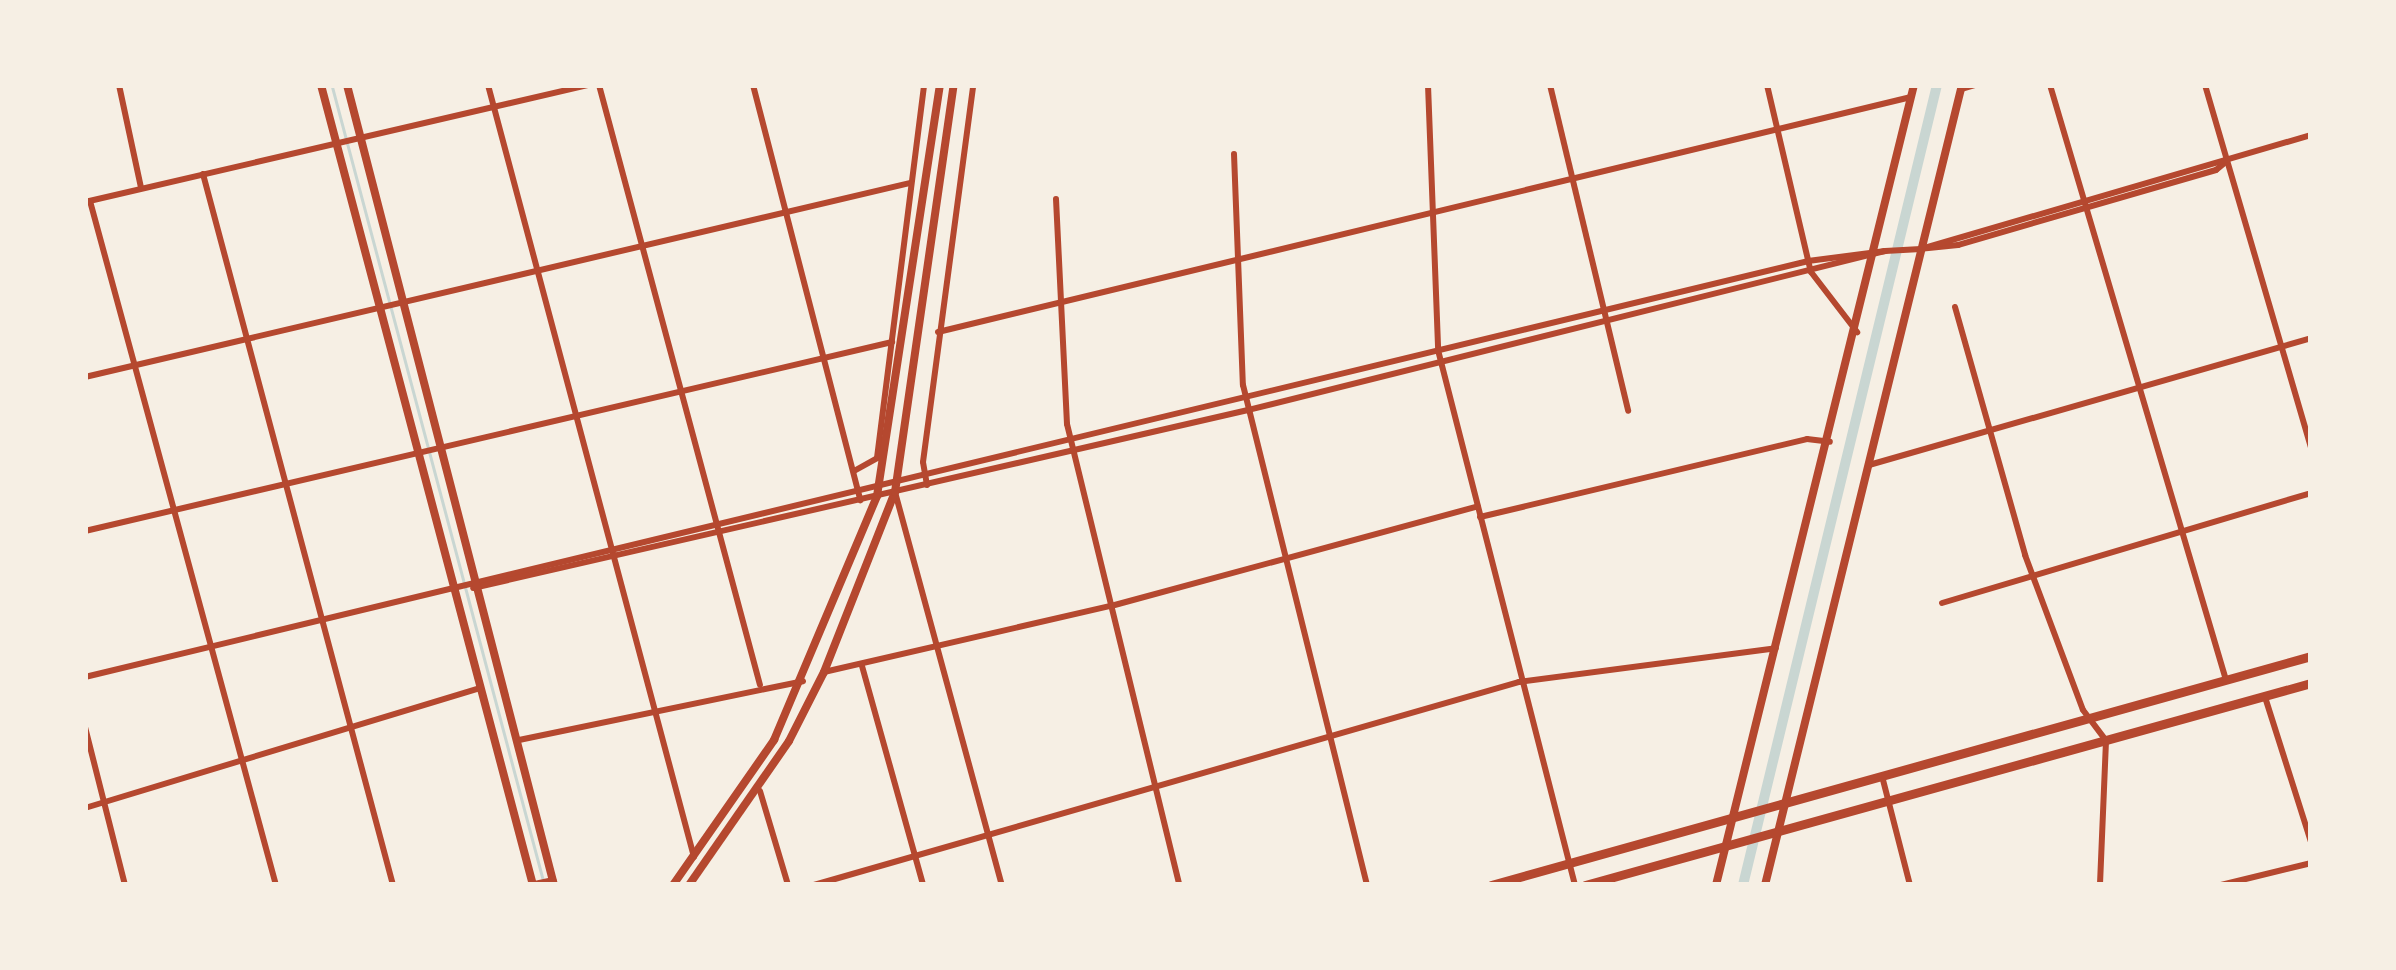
<!DOCTYPE html>
<html>
<head>
<meta charset="utf-8">
<style>
	body { margin:0 }
	#map { position:relative; width:2396px; height:970px; overflow:hidden; background:#f6efe4; font-family:"Open Sans",sans-serif }
	div>[style] { position:absolute }
	[style*='--x'] { left:calc(var(--x)*1px); top:calc(var(--y)*1px); width:calc(var(--w)*1px); rotate:calc(var(--a)*1deg) }
	.stream>* { height:2.5px; margin:-1.25px; padding:0 1.25px; transform-origin:1.25px; border-radius:1.25px; background:#c9d6d2 }
	.canal>* { height:10px; margin:-5px; padding:0 5px; transform-origin:5px; border-radius:5px; background:#c9d6d2 }
	.minor>* { height:6px; margin:-3px; padding:0 3px; transform-origin:3px; border-radius:3px; background:#b5482f }
	.tertiary>* { height:8px; margin:-4px; padding:0 4px; transform-origin:4px; border-radius:4px; background:#b5482f }
	.secondary>* { height:8px; margin:-4px; padding:0 4px; transform-origin:4px; border-radius:4px; background:#b5482f }
	.primary>* { height:9px; margin:-4.5px; padding:0 4.5px; transform-origin:4.5px; border-radius:4.5px; background:#b5482f }
	span { translate:-50% -50%; white-space:nowrap; text-align:center; line-height:1.15; -webkit-text-stroke:8px #f6efe4; paint-order:stroke }
	.frame { position:absolute; inset:0; border:88px solid #f6efe4; pointer-events:none }
</style>
</head>
<body>
<div id="map">
	<div class="stream">
		<div style="--x:332;--y:85;--w:822;--a:75.12"></div>
	</div>
	<div class="canal">
		<div style="--x:1743;--y:885;--w:823;--a:-76.37"></div>
	</div>
	<div class="minor">
		<div style="--x:119;--y:85;--w:105;--a:77.9"></div>
		<div style="--x:488;--y:85;--w:799;--a:75.06"></div>
		<div style="--x:599;--y:85;--w:621;--a:74.98"></div>
		<div style="--x:753;--y:85;--w:429;--a:75.5"></div>
		<div style="--x:1428;--y:85;--w:265;--a:87.8"></div>
		<div style="--x:1438;--y:350;--w:552;--a:75.64"></div>
		<div style="--x:1550;--y:85;--w:335;--a:76.5"></div>
		<div style="--x:1767;--y:85;--w:192;--a:76.8"></div>
		<div style="--x:1811;--y:272;--w:76;--a:52.5"></div>
		<div style="--x:2050;--y:85;--w:620;--a:73.52"></div>
		<div style="--x:2205;--y:85;--w:378;--a:73.7"></div>
		<div style="--x:1961;--y:89;--w:15;--a:-16"></div>
		<div style="--x:1234;--y:154;--w:231;--a:87.8"></div>
		<div style="--x:1243;--y:385;--w:515;--a:76.07"></div>
		<div style="--x:2227;--y:161;--w:14;--a:141"></div>
		<div style="--x:2216;--y:170;--w:269;--a:163.8"></div>
		<div style="--x:1958;--y:245;--w:37;--a:174"></div>
		<div style="--x:1921;--y:249;--w:406;--a:-16.3"></div>
		<div style="--x:203;--y:174;--w:736;--a:75.04"></div>
		<div style="--x:1056;--y:199;--w:225;--a:87.2"></div>
		<div style="--x:1067;--y:424;--w:474;--a:76.3"></div>
		<div style="--x:90;--y:201;--w:709;--a:74.79"></div>
		<div style="--x:85;--y:202;--w:516;--a:-13.09"></div>
		<div style="--x:1885;--y:251;--w:36;--a:-3"></div>
		<div style="--x:1955;--y:307;--w:258;--a:74.2"></div>
		<div style="--x:2025;--y:555;--w:165;--a:69.5"></div>
		<div style="--x:2083;--y:710;--w:39;--a:53"></div>
		<div style="--x:2106;--y:741;--w:144;--a:92.4"></div>
		<div style="--x:938;--y:332;--w:1001;--a:-13.58"></div>
		<div style="--x:85;--y:377;--w:848;--a:-13.23"></div>
		<div style="--x:1869;--y:465;--w:460;--a:-16"></div>
		<div style="--x:854;--y:471;--w:26;--a:-29"></div>
		<div style="--x:877;--y:458;--w:376;--a:-82.8"></div>
		<div style="--x:927;--y:485;--w:23;--a:-100"></div>
		<div style="--x:923;--y:462;--w:380;--a:-82.4"></div>
		<div style="--x:895;--y:492;--w:407;--a:74.8"></div>
		<div style="--x:1480;--y:517;--w:336;--a:-13.4"></div>
		<div style="--x:1807;--y:439;--w:23;--a:7"></div>
		<div style="--x:85;--y:531;--w:829;--a:-13.18"></div>
		<div style="--x:1942;--y:603;--w:385;--a:-16.6"></div>
		<div style="--x:862;--y:666;--w:227;--a:74.4"></div>
		<div style="--x:824;--y:672;--w:294;--a:-13"></div>
		<div style="--x:1111;--y:606;--w:380;--a:-15.2"></div>
		<div style="--x:85;--y:677;--w:1773;--a:-13.57"></div>
		<div style="--x:1808;--y:261;--w:78;--a:-7.4"></div>
		<div style="--x:1885;--y:251;--w:657;--a:165.98"></div>
		<div style="--x:1248;--y:410;--w:795;--a:167.06"></div>
		<div style="--x:2265;--y:697;--w:152;--a:72.4"></div>
		<div style="--x:85;--y:727;--w:163;--a:75.8"></div>
		<div style="--x:519;--y:740;--w:290;--a:-11.7"></div>
		<div style="--x:1882;--y:776;--w:113;--a:75.6"></div>
		<div style="--x:760;--y:791;--w:98;--a:73.4"></div>
		<div style="--x:85;--y:808;--w:410;--a:-16.9"></div>
		<div style="--x:530;--y:885;--w:24;--a:-12"></div>
		<div style="--x:814;--y:885;--w:734;--a:-16.06"></div>
		<div style="--x:1519;--y:682;--w:259;--a:-7.5"></div>
		<div style="--x:2221;--y:885;--w:93;--a:-13.7"></div>
	</div>
	<div class="tertiary">
		<div style="--x:1716;--y:885;--w:824;--a:-76.1"></div>
		<div style="--x:1765;--y:885;--w:824;--a:-76.17"></div>
	</div>
	<div class="secondary">
		<div style="--x:321;--y:85;--w:828;--a:75.16"></div>
		<div style="--x:347;--y:85;--w:826;--a:75.49"></div>
		<div style="--x:673;--y:885;--w:177;--a:-55.1"></div>
		<div style="--x:774;--y:740;--w:265;--a:-67.1"></div>
		<div style="--x:877;--y:496;--w:416;--a:-81.3"></div>
		<div style="--x:689;--y:885;--w:175;--a:-55.2"></div>
		<div style="--x:789;--y:741;--w:77;--a:-63.1"></div>
		<div style="--x:824;--y:672;--w:193;--a:-68.5"></div>
		<div style="--x:895;--y:492;--w:411;--a:-81.8"></div>
	</div>
	<div class="primary">
		<div style="--x:1491;--y:885;--w:851;--a:-15.6"></div>
		<div style="--x:1585;--y:885;--w:754;--a:-15.55"></div>
	</div>
	<div class="frame"></div>
</div>
</body>
</html>
